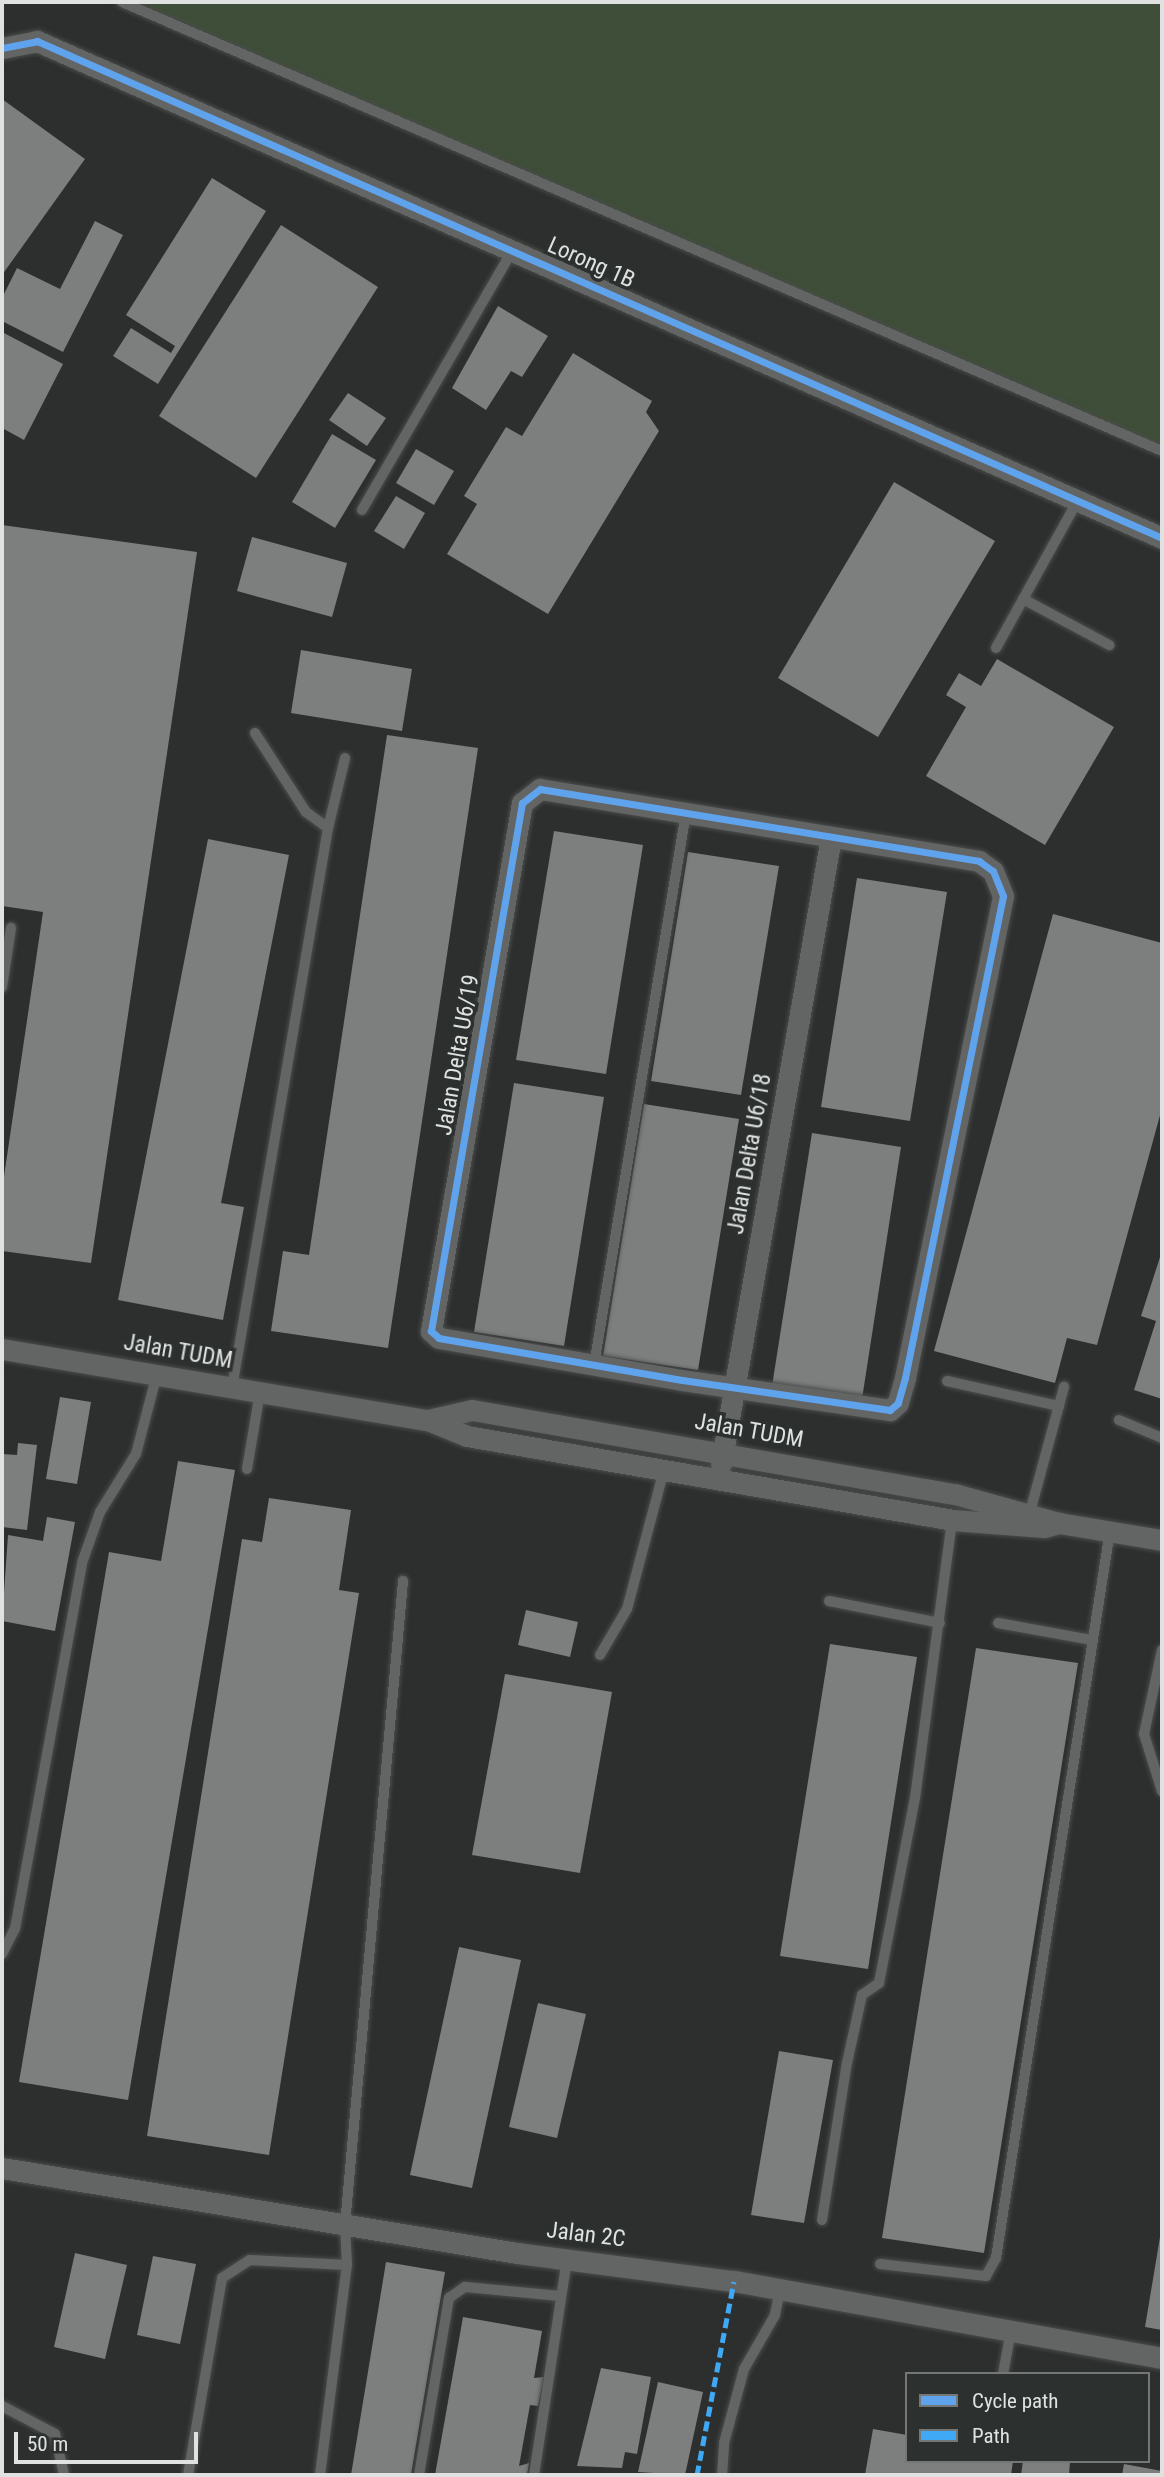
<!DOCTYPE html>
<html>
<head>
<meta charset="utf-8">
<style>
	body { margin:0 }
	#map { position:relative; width:1164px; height:2477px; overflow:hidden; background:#2d2f2e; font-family:"Roboto Condensed",sans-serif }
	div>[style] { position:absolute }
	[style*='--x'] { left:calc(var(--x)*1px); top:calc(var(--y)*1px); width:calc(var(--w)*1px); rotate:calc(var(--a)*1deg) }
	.green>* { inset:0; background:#3e4e38 }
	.building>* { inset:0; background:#7d7e7e }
	.roads { filter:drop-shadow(0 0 2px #4a4c4b) drop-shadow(0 0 2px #4a4c4b) }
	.lane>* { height:10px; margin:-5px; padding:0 5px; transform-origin:5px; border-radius:5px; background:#636464 }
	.street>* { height:21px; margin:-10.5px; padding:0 10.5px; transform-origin:10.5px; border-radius:10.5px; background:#636464 }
	.quiet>* { height:5px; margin-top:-2.5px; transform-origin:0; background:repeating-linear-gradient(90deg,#3fa9f5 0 10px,transparent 0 15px) }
	.cycleway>* { height:7px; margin:-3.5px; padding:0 3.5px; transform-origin:3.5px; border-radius:3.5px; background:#60a3ed }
	span { translate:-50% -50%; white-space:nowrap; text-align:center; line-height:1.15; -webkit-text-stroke:7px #2c302f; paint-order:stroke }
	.street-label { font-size:23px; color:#e0e2e2 }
	.frame { position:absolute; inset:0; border:4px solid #e0e2e2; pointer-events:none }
	.legend { position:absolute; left:905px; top:2372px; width:245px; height:91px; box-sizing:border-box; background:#2c302f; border:2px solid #747777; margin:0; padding:9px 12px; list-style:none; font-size:21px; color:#e0e2e2 }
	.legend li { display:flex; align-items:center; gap:14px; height:35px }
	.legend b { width:35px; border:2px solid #747777 }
	.scale { position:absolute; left:14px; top:2432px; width:184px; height:32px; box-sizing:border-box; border:4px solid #e0e2e2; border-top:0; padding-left:9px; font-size:21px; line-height:24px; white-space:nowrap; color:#e0e2e2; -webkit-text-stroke:5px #2c302f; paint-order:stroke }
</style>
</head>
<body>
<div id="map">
	<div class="green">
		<div style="clip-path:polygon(136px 2px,1162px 2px,1162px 454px)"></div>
	</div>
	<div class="building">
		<div style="clip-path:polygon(2px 99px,85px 159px,2px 275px)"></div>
		<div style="clip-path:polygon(212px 178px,266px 211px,158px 384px,113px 356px,131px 328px,171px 353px,175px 346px,126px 315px)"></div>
		<div style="clip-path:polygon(95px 221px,123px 235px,63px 352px,2px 321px,2px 298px,17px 268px,60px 289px)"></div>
		<div style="clip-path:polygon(281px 225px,378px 287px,256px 478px,159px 416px)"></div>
		<div style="clip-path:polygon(498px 306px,548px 336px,522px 377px,511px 371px,486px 410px,452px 388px)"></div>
		<div style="clip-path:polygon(2px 332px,63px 364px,24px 440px,2px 428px)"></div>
		<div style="clip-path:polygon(573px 353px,652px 401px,646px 412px,659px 431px,548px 614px,447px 554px,477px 504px,464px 496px,506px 427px,522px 436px)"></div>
		<div style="clip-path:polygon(348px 393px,386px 418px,367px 446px,329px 420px)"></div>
		<div style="clip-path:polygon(332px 434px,376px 460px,335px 528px,292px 502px)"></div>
		<div style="clip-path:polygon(416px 449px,454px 471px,434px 505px,396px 483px)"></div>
		<div style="clip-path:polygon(894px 482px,995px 541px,878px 737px,778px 678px)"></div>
		<div style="clip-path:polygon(396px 496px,425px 513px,404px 549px,374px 531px)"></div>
		<div style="clip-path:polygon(2px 525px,197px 552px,91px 1263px,2px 1251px,2px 1190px,43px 912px,2px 906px)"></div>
		<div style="clip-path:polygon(252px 537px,347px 563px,332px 617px,237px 591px)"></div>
		<div style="clip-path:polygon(301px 650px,412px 669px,402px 731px,291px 713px)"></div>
		<div style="clip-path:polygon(997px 659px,1114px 727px,1045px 845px,926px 776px,966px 707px,946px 695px,959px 673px,981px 686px)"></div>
		<div style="clip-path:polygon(387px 735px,478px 748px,388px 1348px,271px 1331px,283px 1251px,309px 1255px)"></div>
		<div style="clip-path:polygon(554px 831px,643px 845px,606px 1074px,516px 1060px)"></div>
		<div style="clip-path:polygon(208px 839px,289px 855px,221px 1203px,244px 1207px,223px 1320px,118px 1300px)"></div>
		<div style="clip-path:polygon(688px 852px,779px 866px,741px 1095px,651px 1081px)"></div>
		<div style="clip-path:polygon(857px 878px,947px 892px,910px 1121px,821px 1107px)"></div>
		<div style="clip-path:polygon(1053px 914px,1162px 943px,1162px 1108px,1097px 1345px,1067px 1338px,1055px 1383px,934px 1351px)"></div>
		<div style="clip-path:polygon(514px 1083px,604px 1097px,564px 1346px,474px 1332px)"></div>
		<div style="clip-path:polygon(644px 1104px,739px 1119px,698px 1370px,603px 1356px)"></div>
		<div style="clip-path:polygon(812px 1133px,901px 1147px,862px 1399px,772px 1386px)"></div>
		<div style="clip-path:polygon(1162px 1251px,1162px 1399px,1134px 1390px,1156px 1321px,1141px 1316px)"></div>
		<div style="clip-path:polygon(60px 1397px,91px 1402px,77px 1484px,46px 1479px)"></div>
		<div style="clip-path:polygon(18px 1443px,37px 1445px,27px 1530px,2px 1527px,2px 1454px,17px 1455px)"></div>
		<div style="clip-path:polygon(178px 1461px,235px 1470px,128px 2100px,19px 2082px,109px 1552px,161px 1561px)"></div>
		<div style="clip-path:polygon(269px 1498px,351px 1510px,339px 1590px,359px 1593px,269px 2155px,147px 2136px,242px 1539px,262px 1542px)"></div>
		<div style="clip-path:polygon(47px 1517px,75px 1522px,55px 1631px,2px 1621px,8px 1535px,43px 1541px)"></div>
		<div style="clip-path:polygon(526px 1610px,578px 1622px,570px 1657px,518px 1645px)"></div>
		<div style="clip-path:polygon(830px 1644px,917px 1657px,868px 1969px,780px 1956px)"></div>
		<div style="clip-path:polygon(976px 1648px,1078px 1663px,984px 2253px,882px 2238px)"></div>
		<div style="clip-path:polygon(505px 1674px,612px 1692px,580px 1873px,472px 1855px)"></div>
		<div style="clip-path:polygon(459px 1947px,521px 1960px,472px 2188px,410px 2175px)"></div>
		<div style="clip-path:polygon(538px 2003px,586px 2014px,557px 2138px,509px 2127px)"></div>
		<div style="clip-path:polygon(779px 2051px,833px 2060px,804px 2223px,751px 2215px)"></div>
		<div style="clip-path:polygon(1161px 2231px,1162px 2231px,1162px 2330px,1145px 2327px)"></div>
		<div style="clip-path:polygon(75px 2253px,127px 2265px,105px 2359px,54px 2347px)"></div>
		<div style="clip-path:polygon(153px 2256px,196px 2264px,180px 2344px,137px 2335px)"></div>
		<div style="clip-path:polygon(386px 2262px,445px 2272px,411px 2475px,351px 2475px)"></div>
		<div style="clip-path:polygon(463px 2317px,542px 2331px,534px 2378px,544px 2377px,538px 2406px,530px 2405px,519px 2466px,529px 2463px,527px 2475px,435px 2475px)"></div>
		<div style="clip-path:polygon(601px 2368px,651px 2377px,637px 2454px,625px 2452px,622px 2468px,577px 2466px)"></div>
		<div style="clip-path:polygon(658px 2382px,703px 2392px,685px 2475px,638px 2472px)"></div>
		<div style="clip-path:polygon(873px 2429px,907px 2435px,907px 2461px,1013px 2461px,1011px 2475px,865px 2475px)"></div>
		<div style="clip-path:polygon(1023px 2461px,1070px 2461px,1069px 2475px,1021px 2475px)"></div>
		<div style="clip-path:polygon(1124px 2464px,1162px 2471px,1162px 2475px,1122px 2475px)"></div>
	</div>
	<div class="roads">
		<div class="lane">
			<div style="--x:122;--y:2;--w:1133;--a:23.35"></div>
			<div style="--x:362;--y:510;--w:301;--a:-59.9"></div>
			<div style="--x:1023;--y:599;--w:98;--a:28.1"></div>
			<div style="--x:996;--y:648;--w:169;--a:-61"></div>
			<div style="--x:255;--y:733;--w:94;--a:57.2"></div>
			<div style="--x:306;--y:812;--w:27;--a:36"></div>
			<div style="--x:2;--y:987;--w:60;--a:-81.3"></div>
			<div style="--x:594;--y:1365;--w:560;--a:-80.54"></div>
			<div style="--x:947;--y:1381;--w:115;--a:12.6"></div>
			<div style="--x:232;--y:1388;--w:568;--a:-80.27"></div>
			<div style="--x:328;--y:828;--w:72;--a:-76.3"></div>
			<div style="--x:1119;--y:1420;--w:47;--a:22.7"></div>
			<div style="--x:247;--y:1469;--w:78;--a:-80.4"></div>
			<div style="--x:1030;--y:1512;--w:130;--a:-74.8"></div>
			<div style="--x:829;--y:1601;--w:113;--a:11.2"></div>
			<div style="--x:998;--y:1623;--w:96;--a:10.3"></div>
			<div style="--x:1162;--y:1650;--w:86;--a:102.1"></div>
			<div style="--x:1144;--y:1734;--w:60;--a:72.5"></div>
			<div style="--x:600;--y:1655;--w:53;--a:-59.6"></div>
			<div style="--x:627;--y:1609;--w:144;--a:-75.1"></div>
			<div style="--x:2;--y:1954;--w:28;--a:-63"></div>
			<div style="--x:15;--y:1929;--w:375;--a:-79.6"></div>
			<div style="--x:83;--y:1560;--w:51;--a:-70.5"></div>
			<div style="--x:100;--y:1512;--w:68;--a:-58.2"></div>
			<div style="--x:136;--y:1454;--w:83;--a:-75.3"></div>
			<div style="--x:822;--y:2220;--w:159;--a:-81"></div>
			<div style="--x:847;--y:2063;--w:70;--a:-77.6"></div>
			<div style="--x:862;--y:1995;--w:21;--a:-35"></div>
			<div style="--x:879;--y:1983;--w:188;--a:-79"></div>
			<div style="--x:915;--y:1798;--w:280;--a:-82.4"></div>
			<div style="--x:880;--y:2264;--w:107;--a:6.5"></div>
			<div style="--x:986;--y:2276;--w:21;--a:-61"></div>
			<div style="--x:996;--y:2258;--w:736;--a:-81.09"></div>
			<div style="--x:1003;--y:2374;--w:44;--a:-79.5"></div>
			<div style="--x:2;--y:2406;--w:60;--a:27.8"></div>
			<div style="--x:55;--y:2434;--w:42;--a:77.6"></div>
			<div style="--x:188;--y:2475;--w:200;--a:-80.2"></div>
			<div style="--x:222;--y:2278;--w:33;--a:-33"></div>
			<div style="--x:250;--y:2260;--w:97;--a:3"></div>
			<div style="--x:320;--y:2475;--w:212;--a:-82.7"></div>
			<div style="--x:347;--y:2265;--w:40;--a:-92.9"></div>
			<div style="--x:345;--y:2225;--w:647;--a:-84.85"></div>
			<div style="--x:419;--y:2475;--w:180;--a:-80.4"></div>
			<div style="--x:449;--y:2298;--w:19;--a:-35"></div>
			<div style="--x:465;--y:2287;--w:96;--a:5.4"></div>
			<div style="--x:534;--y:2475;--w:219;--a:-81.3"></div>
			<div style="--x:722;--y:2475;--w:32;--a:-86"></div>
			<div style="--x:724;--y:2443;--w:77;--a:-74.9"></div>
			<div style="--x:744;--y:2369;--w:62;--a:-60.1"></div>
			<div style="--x:775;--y:2315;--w:26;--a:-79"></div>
		</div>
		<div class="street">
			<div style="--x:2;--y:48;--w:36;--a:-11"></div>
			<div style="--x:37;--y:41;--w:1230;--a:23.83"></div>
			<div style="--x:540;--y:789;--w:445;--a:9.3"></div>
			<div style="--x:979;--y:861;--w:17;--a:36"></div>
			<div style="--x:993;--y:871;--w:27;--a:68"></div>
			<div style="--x:1003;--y:896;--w:492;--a:101.5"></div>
			<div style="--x:905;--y:1378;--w:26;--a:106"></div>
			<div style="--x:898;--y:1403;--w:11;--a:139"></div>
			<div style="--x:890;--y:1410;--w:210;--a:-171.8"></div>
			<div style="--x:682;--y:1380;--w:247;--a:-170.2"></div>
			<div style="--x:439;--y:1338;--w:11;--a:-139"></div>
			<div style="--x:431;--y:1331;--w:536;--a:-80.22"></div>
			<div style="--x:522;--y:803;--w:23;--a:-38"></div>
			<div style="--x:2;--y:1349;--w:432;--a:9.5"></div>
			<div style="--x:428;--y:1420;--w:42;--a:22.3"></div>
			<div style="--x:467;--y:1436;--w:492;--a:9.8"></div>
			<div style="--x:952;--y:1520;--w:92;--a:4.4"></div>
			<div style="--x:1044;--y:1527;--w:16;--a:-15"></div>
			<div style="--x:428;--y:1420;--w:45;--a:-12.8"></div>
			<div style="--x:472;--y:1410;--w:490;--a:9.9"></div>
			<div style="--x:955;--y:1494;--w:108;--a:15.6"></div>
			<div style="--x:1059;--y:1523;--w:104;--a:9.4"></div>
			<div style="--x:721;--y:1464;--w:637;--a:-80.05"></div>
			<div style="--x:2;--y:2168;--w:522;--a:9.37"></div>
			<div style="--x:517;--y:2253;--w:219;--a:7.4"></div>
			<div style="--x:734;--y:2281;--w:435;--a:10.2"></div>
		</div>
	</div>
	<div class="quiet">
		<div style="--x:697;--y:2475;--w:197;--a:-79.2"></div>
	</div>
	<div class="cycleway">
		<div style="--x:2;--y:48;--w:36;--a:-11"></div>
		<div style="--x:37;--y:41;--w:1230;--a:23.83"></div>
		<div style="--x:540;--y:789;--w:445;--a:9.3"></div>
		<div style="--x:979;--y:861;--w:17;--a:36"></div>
		<div style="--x:993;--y:871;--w:27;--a:68"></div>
		<div style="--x:1003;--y:896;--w:492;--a:101.5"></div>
		<div style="--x:905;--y:1378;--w:26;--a:106"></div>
		<div style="--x:898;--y:1403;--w:11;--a:139"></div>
		<div style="--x:890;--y:1410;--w:210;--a:-171.8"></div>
		<div style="--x:682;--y:1380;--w:247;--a:-170.2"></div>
		<div style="--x:439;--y:1338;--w:11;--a:-139"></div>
		<div style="--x:431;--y:1331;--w:536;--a:-80.22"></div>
		<div style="--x:522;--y:803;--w:23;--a:-38"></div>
	</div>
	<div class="street-label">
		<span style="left:591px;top:263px;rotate:24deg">Lorong 1B</span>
		<span style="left:458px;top:1055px;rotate:-80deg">Jalan Delta U6/19</span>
		<span style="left:750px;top:1154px;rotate:-80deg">Jalan Delta U6/18</span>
		<span style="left:178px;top:1352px;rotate:10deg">Jalan TUDM</span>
		<span style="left:749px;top:1431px;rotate:10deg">Jalan TUDM</span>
		<span style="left:586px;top:2235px;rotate:7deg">Jalan 2C</span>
	</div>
	<div class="frame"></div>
	<ul class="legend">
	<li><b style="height:9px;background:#60a3ed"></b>Cycle path</li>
	<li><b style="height:9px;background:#3fa9f5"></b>Path</li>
	</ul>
	<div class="scale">50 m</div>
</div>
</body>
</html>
